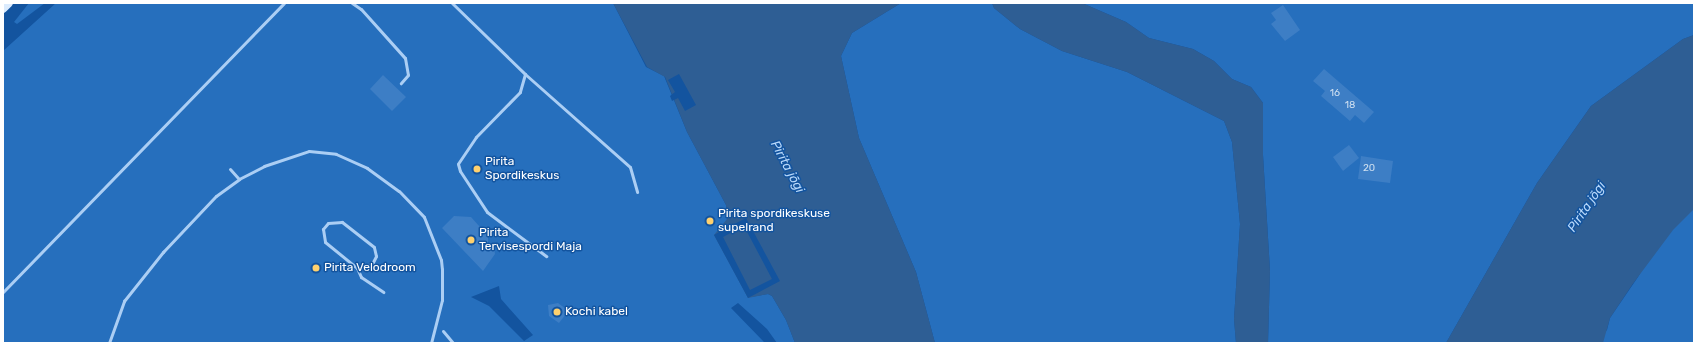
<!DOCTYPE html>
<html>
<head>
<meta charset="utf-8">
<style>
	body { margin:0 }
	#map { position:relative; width:1697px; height:346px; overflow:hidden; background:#13549f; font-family:Rubik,sans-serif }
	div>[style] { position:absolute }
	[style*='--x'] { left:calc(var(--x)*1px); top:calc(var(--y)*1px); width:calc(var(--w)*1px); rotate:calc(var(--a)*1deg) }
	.green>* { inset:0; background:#266fbd }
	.water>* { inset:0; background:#2e5e94 }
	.pier>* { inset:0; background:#13549f }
	.building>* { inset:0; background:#3d7ec5 }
	.lane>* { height:3px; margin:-1.5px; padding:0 1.5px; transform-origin:1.5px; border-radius:1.5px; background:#abcef4 }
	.secondary>* { height:8px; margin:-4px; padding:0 4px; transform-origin:4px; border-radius:4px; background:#dbebfd }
	.dots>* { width:11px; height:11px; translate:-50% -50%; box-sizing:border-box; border:2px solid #13549f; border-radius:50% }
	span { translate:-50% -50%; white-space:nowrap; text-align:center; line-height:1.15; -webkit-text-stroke:3px #13549f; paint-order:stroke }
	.number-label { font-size:10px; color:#cedff0 }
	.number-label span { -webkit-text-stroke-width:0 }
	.poi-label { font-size:12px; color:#fff }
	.left { translate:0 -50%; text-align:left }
	.water-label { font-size:13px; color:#b8d8fa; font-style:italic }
	.frame { position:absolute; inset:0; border:4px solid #fff; pointer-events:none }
</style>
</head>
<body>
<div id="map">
	<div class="green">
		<div style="clip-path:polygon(29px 3px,45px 3px,17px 24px,14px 22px)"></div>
		<div style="clip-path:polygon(evenodd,56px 3px,613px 3px,646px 67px,664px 76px,687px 132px,726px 205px,727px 219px,751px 297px,768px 294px,772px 296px,786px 320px,795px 343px,777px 343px,767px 329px,738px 303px,731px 308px,765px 343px,3px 343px,3px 51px,56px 3px,499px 286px,501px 299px,533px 335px,524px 341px,489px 306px,471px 297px,499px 286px)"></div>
		<div style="clip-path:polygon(901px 3px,992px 3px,994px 8px,1020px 29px,1062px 51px,1127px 72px,1224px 121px,1232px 142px,1240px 224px,1234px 319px,1236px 343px,935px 343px,916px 272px,859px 138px,841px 56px,852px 33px)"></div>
		<div style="clip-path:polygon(1082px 3px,1694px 3px,1694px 35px,1683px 39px,1591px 106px,1537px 183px,1446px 343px,1268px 343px,1270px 270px,1263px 155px,1263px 103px,1251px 87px,1232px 79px,1214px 61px,1193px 49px,1149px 38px,1126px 22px)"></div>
		<div style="clip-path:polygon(1694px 180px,1694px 343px,1594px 343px,1607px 330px,1610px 318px,1638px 277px)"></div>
	</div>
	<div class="water">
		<div style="clip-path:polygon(613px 3px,901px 3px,852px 33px,841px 56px,859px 138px,916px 272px,935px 343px,795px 343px,786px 320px,772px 296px,768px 294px,748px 298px,714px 235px,727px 219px,726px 205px,687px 132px,665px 77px,647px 67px)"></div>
		<div style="clip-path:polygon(992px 3px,1082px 3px,1126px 22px,1149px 38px,1193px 49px,1214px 61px,1232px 79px,1251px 87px,1263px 103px,1263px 155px,1270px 271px,1268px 343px,1236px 343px,1234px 319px,1240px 224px,1232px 142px,1224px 121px,1127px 72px,1062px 51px,1020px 29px,994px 8px)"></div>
		<div style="clip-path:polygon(1694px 35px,1694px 209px,1673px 230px,1632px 285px,1610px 318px,1603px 343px,1446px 343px,1537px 183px,1591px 106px,1683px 39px)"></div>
	</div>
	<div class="pier">
		<div style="clip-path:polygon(679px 74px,696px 105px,685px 111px,678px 98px,672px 101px,670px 96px,675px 92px,668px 80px)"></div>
		<div style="clip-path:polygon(evenodd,746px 218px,780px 281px,748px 298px,714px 235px,719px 232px,717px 228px,721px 224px,725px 229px,746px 218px,744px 226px,772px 279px,750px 290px,723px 237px,744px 226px)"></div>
	</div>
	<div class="building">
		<div style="clip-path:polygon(1283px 5px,1300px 30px,1285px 41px,1271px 24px,1276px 20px,1271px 13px)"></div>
		<div style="clip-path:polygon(1324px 69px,1374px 112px,1364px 123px,1355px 115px,1350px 121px,1321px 96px,1325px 91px,1313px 81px)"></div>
		<div style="clip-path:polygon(383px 75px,406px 97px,392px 111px,370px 89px)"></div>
		<div style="clip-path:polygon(1349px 145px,1359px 158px,1343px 171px,1333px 157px)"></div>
		<div style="clip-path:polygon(1361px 156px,1393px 161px,1390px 183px,1358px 179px)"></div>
		<div style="clip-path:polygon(454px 216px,471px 217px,488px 236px,488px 244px,494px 248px,495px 254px,483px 271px,442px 228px)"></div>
		<div style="clip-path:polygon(558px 303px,566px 309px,566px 314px,559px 323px,549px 316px,548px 305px)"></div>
	</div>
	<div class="lane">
		<div style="--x:352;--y:3;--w:11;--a:34"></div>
		<div style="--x:361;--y:9;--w:66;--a:48.1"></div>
		<div style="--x:405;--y:58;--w:17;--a:80"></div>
		<div style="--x:408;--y:75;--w:11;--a:131"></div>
		<div style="--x:452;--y:3;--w:102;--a:44.2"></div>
		<div style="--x:525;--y:74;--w:140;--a:41.5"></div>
		<div style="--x:630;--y:167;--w:26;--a:74"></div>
		<div style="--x:525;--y:74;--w:19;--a:106"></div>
		<div style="--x:520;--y:92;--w:63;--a:134.4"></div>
		<div style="--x:476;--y:137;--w:32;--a:124"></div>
		<div style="--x:458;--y:164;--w:7;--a:74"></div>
		<div style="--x:460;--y:171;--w:49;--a:56.6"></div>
		<div style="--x:487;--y:212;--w:74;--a:36.7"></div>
		<div style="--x:230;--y:169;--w:13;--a:48"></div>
		<div style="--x:357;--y:268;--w:16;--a:-15"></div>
		<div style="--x:372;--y:264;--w:9;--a:-63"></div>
		<div style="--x:376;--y:256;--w:9;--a:-103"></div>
		<div style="--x:374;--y:247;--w:41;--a:-142"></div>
		<div style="--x:342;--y:222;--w:14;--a:176"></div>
		<div style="--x:328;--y:223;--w:8;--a:130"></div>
		<div style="--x:323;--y:229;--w:13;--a:81"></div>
		<div style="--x:325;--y:242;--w:41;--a:39.1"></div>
		<div style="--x:357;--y:268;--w:10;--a:66"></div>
		<div style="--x:361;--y:277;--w:27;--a:34"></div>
		<div style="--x:3;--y:292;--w:403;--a:-45.8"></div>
		<div style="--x:443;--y:331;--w:16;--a:50"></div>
		<div style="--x:109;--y:343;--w:45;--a:-70.3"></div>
		<div style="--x:124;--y:301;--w:63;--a:-51.5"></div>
		<div style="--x:163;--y:252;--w:77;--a:-46.6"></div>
		<div style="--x:216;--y:196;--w:29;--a:-36"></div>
		<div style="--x:239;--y:179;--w:28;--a:-27"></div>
		<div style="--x:264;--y:166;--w:47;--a:-18.4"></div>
		<div style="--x:309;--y:151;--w:27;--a:6"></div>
		<div style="--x:336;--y:154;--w:34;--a:24"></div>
		<div style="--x:367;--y:168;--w:39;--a:36"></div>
		<div style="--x:399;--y:191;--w:36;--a:46"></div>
		<div style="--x:424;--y:217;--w:46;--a:68.4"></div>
		<div style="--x:441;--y:260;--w:9;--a:84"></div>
		<div style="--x:442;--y:269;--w:31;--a:90"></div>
		<div style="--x:442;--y:300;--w:44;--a:104.3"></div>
	</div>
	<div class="secondary">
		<div style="--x:3;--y:9;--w:8;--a:-45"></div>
	</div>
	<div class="dots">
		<div style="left:477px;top:169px;background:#ffd16e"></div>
		<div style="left:710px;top:221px;background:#ffd16e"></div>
		<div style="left:471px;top:240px;background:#ffd16e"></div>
		<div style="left:316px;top:268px;background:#ffd16e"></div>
		<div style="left:557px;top:312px;background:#ffd16e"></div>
	</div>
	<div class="number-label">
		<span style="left:1335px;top:94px">16</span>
		<span style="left:1350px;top:106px">18</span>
		<span style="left:1369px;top:169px">20</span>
	</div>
	<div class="poi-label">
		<span class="left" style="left:485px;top:169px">Pirita<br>Spordikeskus</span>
		<span class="left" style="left:718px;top:221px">Pirita spordikeskuse<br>supelrand</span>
		<span class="left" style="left:479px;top:240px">Pirita<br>Tervisespordi Maja</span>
		<span class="left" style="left:324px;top:268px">Pirita Velodroom</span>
		<span class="left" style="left:565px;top:312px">Kochi kabel</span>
	</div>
	<div class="water-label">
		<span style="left:787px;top:167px;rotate:62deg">Pirita jõgi</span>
		<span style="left:1587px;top:207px;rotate:-56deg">Pirita jõgi</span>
	</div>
	<div class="frame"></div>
</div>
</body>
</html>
